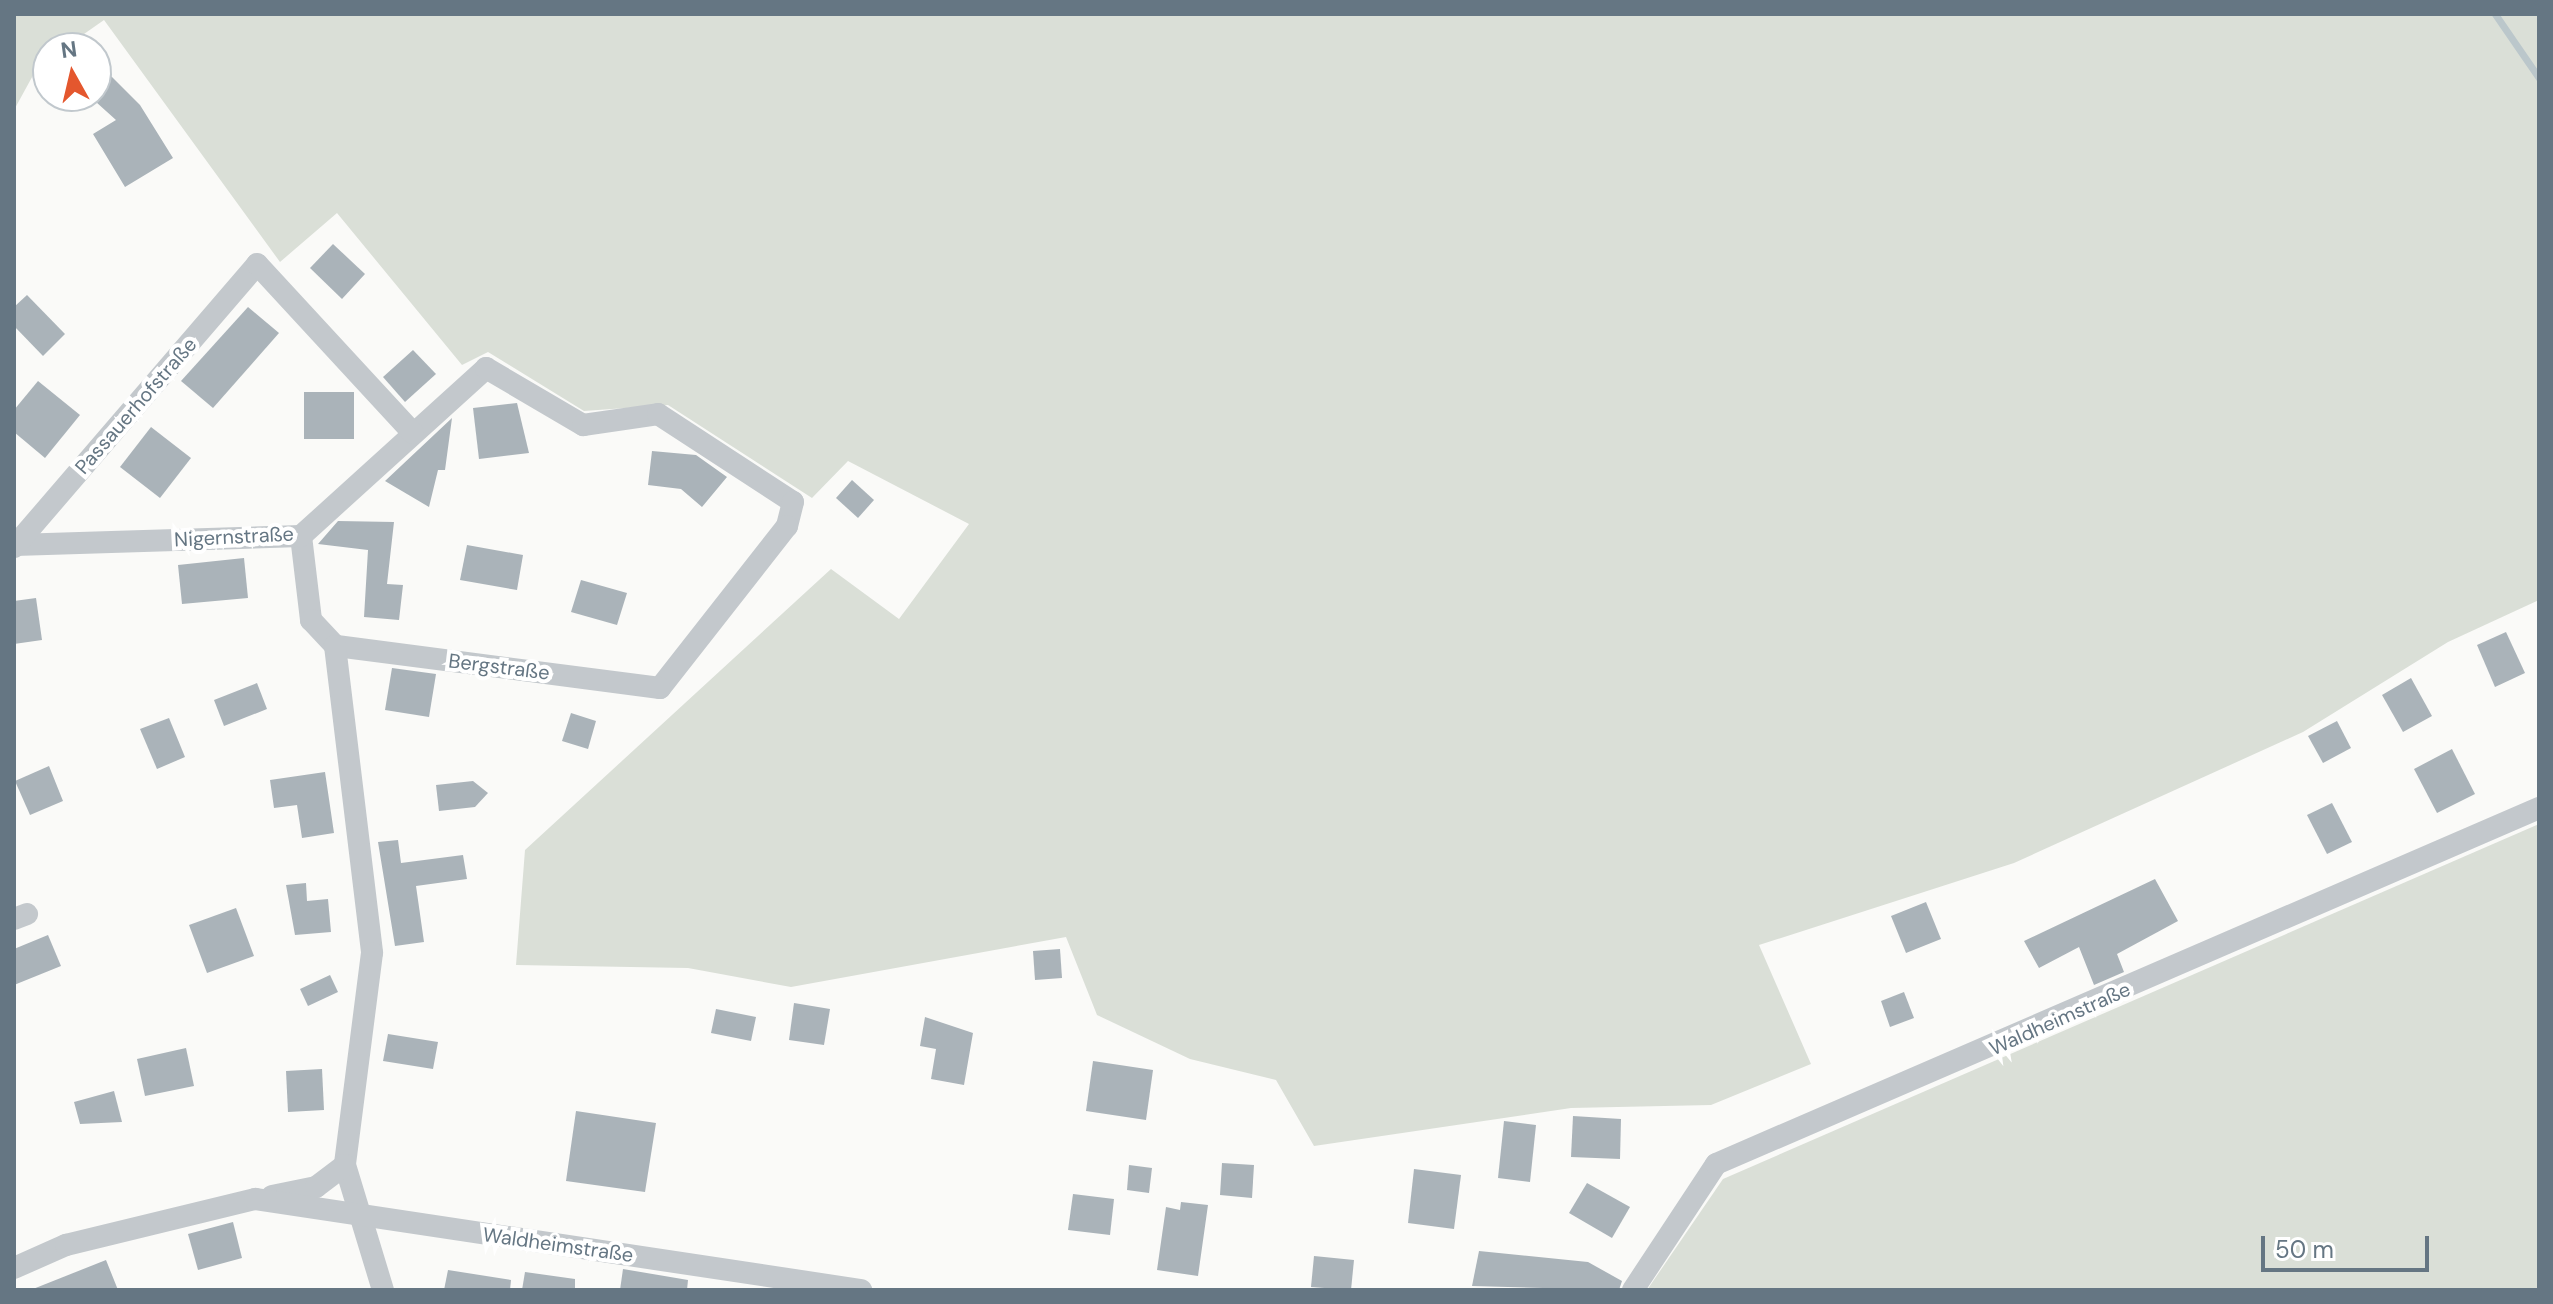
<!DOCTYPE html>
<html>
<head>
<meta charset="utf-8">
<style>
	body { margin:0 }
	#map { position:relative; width:2553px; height:1304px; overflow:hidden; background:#fafaf8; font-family:"DM Sans",sans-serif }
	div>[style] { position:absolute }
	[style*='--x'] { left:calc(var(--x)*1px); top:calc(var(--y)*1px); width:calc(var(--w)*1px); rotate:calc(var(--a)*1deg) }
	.green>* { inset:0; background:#dadfd7 }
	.stream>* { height:7px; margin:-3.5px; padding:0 3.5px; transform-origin:3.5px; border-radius:3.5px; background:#bbc7cb }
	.building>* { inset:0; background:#aab3b9 }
	.minor>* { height:22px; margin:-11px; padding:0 11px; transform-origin:11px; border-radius:11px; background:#c3c8cc }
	span { translate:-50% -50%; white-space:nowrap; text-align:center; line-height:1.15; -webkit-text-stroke:8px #fff; paint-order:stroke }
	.street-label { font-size:20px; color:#657683 }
	.frame { position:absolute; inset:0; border:16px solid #657683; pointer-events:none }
	.north { position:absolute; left:32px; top:32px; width:80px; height:80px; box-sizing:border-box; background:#fff; border:2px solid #c1c8cd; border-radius:50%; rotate:352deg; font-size:22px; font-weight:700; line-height:32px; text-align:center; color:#657683 }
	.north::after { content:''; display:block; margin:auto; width:28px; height:36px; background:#e4572e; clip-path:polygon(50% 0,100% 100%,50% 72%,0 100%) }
	.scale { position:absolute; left:2261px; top:1236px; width:168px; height:36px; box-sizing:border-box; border:4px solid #657683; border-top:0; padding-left:10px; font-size:24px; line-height:28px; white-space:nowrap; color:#657683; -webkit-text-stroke:6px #fff; paint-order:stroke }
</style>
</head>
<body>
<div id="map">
	<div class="green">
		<div style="clip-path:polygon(14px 14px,2539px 14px,2539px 600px,2448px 642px,2303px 732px,2014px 863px,1759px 945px,1811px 1064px,1711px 1105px,1571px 1108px,1314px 1146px,1276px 1080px,1190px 1059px,1097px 1015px,1066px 937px,791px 987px,688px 968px,516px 965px,525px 850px,831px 569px,899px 619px,969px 524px,848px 461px,812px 498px,668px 405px,584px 411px,488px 352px,462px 365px,337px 213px,280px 262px,104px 20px,64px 48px,48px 48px,14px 110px)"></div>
		<div style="clip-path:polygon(2539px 824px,2539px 1290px,1647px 1290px,1723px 1179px)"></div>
	</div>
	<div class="stream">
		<div style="--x:2495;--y:14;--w:78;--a:55.5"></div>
	</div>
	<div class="building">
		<div style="clip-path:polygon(96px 61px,140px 105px,173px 158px,125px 187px,93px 134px,116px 120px,96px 102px)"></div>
		<div style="clip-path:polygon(333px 244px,365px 274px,342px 299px,310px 268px)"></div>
		<div style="clip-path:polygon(27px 295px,65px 334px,43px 356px,14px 326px,14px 307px)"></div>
		<div style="clip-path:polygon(248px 307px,279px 333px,213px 408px,181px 381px)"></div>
		<div style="clip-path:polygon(413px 350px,436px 374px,405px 402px,383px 377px)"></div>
		<div style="clip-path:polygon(38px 381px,80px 415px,45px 458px,14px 432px,14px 410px)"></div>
		<div style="clip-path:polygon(304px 392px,354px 392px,354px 439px,304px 439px)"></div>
		<div style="clip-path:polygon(517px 403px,529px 453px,479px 459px,473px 408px)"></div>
		<div style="clip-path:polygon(452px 418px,445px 470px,438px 470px,429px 507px,385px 481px)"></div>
		<div style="clip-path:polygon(151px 427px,191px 458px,160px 498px,120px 467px)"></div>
		<div style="clip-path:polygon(652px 451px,696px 455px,727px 477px,702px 507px,681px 489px,648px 485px)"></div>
		<div style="clip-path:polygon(852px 480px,874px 500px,858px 518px,836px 498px)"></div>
		<div style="clip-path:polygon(338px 521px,394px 522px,387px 584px,403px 585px,399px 620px,364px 617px,368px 550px,318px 544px)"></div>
		<div style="clip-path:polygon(467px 545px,523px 555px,517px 590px,460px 580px)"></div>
		<div style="clip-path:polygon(244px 558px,248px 598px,182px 604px,178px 565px)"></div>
		<div style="clip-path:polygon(581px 580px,627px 593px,617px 625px,571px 612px)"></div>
		<div style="clip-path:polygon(36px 598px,42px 640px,14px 644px,14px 601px)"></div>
		<div style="clip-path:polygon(2506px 632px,2525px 673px,2495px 687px,2477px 645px)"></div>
		<div style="clip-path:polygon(392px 668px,436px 674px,429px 717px,385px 710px)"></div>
		<div style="clip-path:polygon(2411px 678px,2432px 716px,2403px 732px,2382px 695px)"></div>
		<div style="clip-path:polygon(257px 683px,267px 709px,224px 726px,214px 700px)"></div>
		<div style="clip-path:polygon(571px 713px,596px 721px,588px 749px,562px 741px)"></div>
		<div style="clip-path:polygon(169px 718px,185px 757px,157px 769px,140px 729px)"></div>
		<div style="clip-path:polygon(2337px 721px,2351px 748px,2323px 763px,2308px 736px)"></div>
		<div style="clip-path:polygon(2452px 749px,2475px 794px,2437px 813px,2414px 769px)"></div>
		<div style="clip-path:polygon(49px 766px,63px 801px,30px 815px,15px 781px)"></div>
		<div style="clip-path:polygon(325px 772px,334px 833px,302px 838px,297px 805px,274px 808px,270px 780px)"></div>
		<div style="clip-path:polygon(473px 781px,488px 793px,475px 807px,439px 811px,436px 785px)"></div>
		<div style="clip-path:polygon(2332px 803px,2352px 842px,2327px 854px,2307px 815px)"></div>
		<div style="clip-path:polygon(398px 840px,401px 863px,463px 855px,467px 879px,416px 886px,424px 942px,395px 946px,378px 842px)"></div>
		<div style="clip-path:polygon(2155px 879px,2178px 921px,2117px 954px,2124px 972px,2094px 985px,2079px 947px,2039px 968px,2024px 941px)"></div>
		<div style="clip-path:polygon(306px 883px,307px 901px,328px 899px,331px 932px,295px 935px,286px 885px)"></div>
		<div style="clip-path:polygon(1926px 902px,1941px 939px,1906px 953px,1891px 916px)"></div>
		<div style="clip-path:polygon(236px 908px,254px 956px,207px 973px,189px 925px)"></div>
		<div style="clip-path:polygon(48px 935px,61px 966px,14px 985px,14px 949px)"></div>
		<div style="clip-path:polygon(1060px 949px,1062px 978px,1035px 980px,1033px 951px)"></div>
		<div style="clip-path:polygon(330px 975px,338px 992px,308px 1006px,300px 989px)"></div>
		<div style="clip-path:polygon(1904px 992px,1914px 1018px,1890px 1027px,1881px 1001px)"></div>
		<div style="clip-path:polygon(794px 1003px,830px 1009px,824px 1045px,789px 1040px)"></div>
		<div style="clip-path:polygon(716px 1009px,756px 1017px,751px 1041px,711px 1033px)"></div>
		<div style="clip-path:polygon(925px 1017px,973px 1033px,964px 1085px,931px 1079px,936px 1049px,920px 1046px)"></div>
		<div style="clip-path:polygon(388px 1034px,438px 1042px,433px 1069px,383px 1061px)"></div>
		<div style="clip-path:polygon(186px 1048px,194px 1086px,145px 1096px,137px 1059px)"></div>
		<div style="clip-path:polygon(1093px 1061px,1153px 1070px,1146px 1120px,1086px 1111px)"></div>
		<div style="clip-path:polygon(322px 1069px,324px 1110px,288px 1112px,286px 1071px)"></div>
		<div style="clip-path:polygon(114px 1091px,122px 1122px,80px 1124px,74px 1102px)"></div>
		<div style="clip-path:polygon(576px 1111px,656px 1123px,645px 1192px,566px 1181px)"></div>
		<div style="clip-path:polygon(1573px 1116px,1621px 1119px,1620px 1159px,1571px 1157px)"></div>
		<div style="clip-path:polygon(1504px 1121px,1536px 1125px,1530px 1182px,1498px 1178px)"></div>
		<div style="clip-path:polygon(1222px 1163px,1254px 1165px,1252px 1198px,1220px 1195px)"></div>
		<div style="clip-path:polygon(1129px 1165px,1152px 1168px,1149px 1193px,1127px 1190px)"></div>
		<div style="clip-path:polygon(1414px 1169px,1461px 1175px,1454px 1229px,1408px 1223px)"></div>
		<div style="clip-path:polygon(1587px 1183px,1630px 1207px,1612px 1238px,1569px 1213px)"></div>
		<div style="clip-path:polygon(1073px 1194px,1114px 1199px,1110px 1235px,1068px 1230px)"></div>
		<div style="clip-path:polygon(1181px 1202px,1208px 1205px,1198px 1276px,1157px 1270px,1166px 1207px,1180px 1210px)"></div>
		<div style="clip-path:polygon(233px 1222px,242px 1258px,198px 1270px,188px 1234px)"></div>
		<div style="clip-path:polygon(1479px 1251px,1588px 1262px,1622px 1281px,1619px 1290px,1472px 1286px)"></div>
		<div style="clip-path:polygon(1314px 1256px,1354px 1260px,1351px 1290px,1311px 1287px)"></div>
		<div style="clip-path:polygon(106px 1260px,118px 1290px,33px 1290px,33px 1289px)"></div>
		<div style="clip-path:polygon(623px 1269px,688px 1280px,687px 1290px,620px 1290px)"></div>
		<div style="clip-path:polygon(448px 1270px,511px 1280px,510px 1290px,444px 1290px)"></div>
		<div style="clip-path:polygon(525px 1272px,575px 1279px,575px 1290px,522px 1290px)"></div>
	</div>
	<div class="minor">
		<div style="--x:301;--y:536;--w:85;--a:83.2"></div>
		<div style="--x:311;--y:620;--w:35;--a:47"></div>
		<div style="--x:15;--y:545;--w:286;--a:-1.8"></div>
		<div style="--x:301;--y:536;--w:250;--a:-42.2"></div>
		<div style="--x:486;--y:368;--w:113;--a:30.4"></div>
		<div style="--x:583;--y:425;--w:76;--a:-8.3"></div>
		<div style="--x:658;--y:414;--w:161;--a:33.1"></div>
		<div style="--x:793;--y:502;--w:25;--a:104"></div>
		<div style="--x:787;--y:526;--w:206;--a:128.1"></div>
		<div style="--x:660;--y:688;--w:328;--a:-172.6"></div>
		<div style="--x:335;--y:646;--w:309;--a:83.1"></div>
		<div style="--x:372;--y:953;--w:214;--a:97.3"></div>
		<div style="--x:345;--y:1165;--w:131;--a:73.1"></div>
		<div style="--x:14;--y:547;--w:373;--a:-49.3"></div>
		<div style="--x:257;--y:264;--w:230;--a:47.3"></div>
		<div style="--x:14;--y:919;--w:14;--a:-21"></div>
		<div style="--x:272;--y:1196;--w:45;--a:-11.6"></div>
		<div style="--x:316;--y:1187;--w:36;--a:-37"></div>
		<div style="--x:14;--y:1268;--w:57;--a:-23.9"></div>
		<div style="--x:66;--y:1245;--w:195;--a:-13.7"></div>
		<div style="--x:255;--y:1199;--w:613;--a:8.54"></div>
		<div style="--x:1633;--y:1290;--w:151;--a:-56.6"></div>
		<div style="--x:1716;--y:1164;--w:897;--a:-23.39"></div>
	</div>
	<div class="street-label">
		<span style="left:136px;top:406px;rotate:-49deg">Passauerhofstraße</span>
		<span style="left:234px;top:537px;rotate:-3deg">Nigernstraße</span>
		<span style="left:499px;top:667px;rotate:7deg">Bergstraße</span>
		<span style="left:2060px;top:1019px;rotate:-24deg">Waldheimstraße</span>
		<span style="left:558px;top:1245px;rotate:8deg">Waldheimstraße</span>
	</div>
	<div class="frame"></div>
	<div class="north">N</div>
	<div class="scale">50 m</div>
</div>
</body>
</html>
